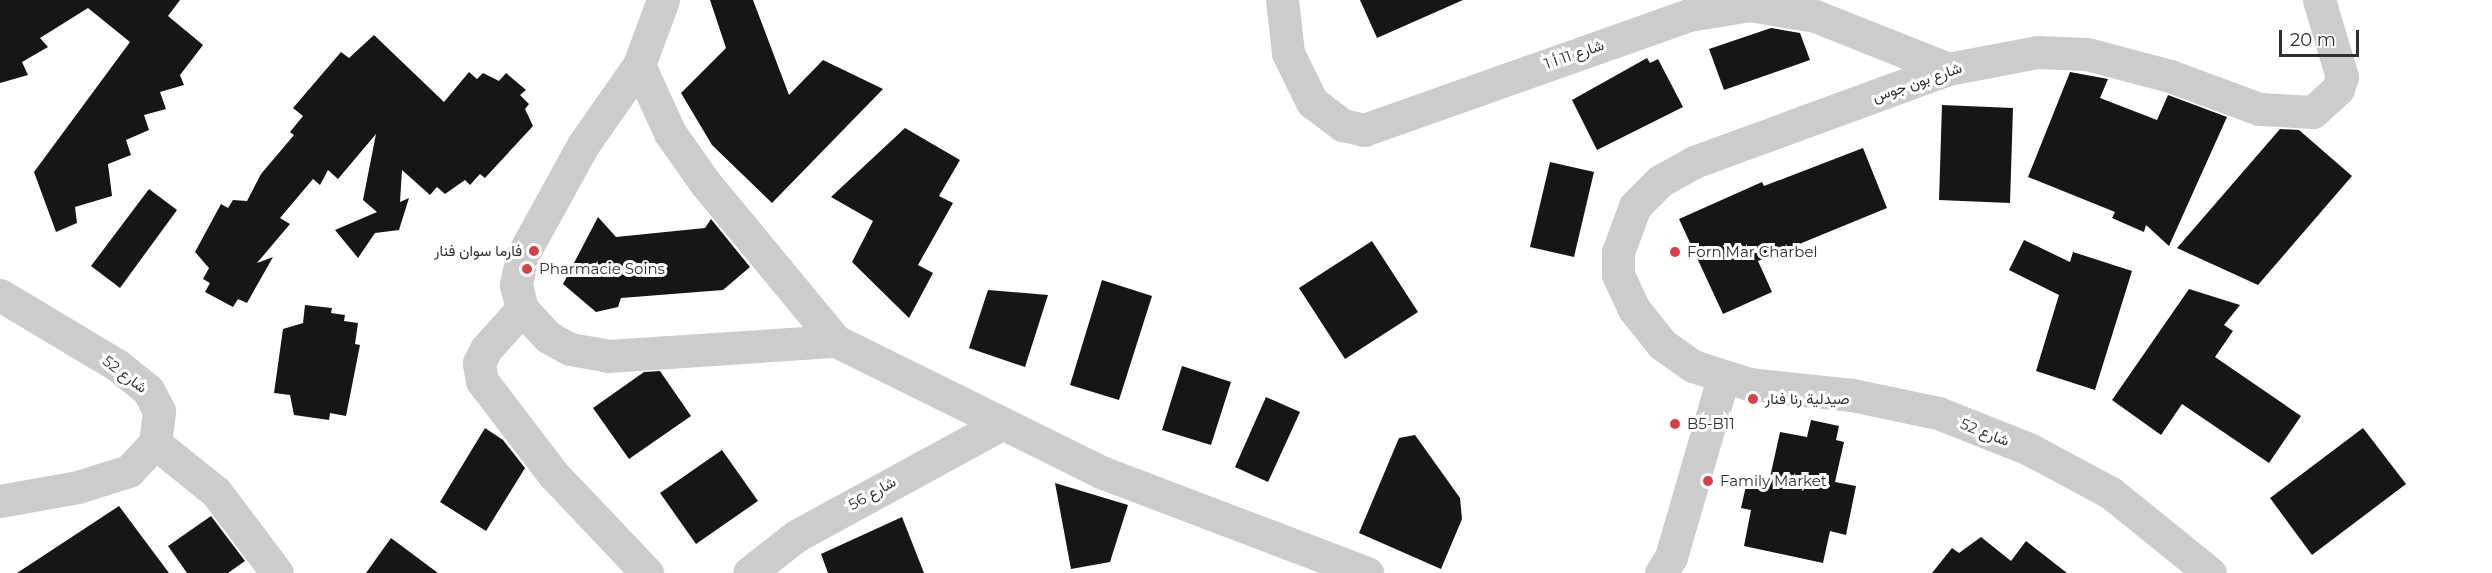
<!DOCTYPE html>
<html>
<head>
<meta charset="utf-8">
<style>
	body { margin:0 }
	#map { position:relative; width:2492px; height:573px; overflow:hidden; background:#fff; font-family:Montserrat,Vazirmatn,sans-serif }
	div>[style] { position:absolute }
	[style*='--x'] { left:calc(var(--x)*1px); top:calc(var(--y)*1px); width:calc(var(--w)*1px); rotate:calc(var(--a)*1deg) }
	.building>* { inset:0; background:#161616 }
	.minor>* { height:33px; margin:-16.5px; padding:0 16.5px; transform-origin:16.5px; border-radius:16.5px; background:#ccc }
	.dots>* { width:16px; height:16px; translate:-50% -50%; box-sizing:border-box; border:3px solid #fff; border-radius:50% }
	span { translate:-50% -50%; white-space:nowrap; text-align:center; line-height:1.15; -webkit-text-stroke:6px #fff; paint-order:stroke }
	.street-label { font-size:15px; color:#2f2f2f }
	.poi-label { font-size:15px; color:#2f2f2f }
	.right { translate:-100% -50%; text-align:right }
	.left { translate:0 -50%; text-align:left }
	.scale { position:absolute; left:2279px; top:30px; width:80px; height:27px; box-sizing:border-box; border:3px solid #2f2f2f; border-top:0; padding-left:8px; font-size:18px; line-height:21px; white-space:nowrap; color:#2f2f2f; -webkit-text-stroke:4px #fff; paint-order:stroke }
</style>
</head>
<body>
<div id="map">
	<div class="building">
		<div style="clip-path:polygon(0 0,180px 0,168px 16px,203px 45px,180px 75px,184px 85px,160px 92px,166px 109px,144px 115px,149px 130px,126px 140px,131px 155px,108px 164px,112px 196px,75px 207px,77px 223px,56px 232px,34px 172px,130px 42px,88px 8px,40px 38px,48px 47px,22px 62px,28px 75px,0 83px)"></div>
		<div style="clip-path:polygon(710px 0,753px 0,789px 95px,823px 60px,883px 89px,772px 203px,712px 145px,681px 93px,726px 48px)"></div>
		<div style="clip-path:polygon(1360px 0,1463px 0,1377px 38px)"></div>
		<div style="clip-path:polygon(1771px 28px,1800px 33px,1810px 60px,1724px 90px,1709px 49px)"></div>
		<div style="clip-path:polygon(374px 35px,444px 102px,469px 72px,477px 79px,483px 73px,499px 81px,506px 73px,526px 90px,520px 95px,529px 104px,525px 109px,533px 126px,485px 178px,480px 174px,470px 185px,465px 180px,445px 194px,437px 187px,430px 195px,402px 170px,400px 202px,409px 198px,399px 230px,375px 233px,358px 258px,335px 230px,377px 212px,363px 200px,376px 134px,338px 179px,328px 170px,320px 185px,313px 179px,280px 218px,290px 224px,257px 263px,273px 257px,247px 303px,238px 299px,233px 307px,205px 292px,210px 283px,203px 279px,209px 268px,195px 252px,221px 204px,228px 208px,233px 200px,247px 201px,261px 174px,294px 135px,290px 132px,303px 116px,293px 108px,341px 52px,349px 58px)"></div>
		<div style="clip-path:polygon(1647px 58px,1650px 63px,1658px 59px,1683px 107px,1597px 150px,1572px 100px)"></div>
		<div style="clip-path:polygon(2070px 72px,2108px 79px,2100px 98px,2157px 120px,2168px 95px,2227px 117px,2169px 246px,2146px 225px,2144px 232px,2112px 218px,2115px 212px,2028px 177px)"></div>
		<div style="clip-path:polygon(1942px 105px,2013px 108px,2010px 203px,1939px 200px)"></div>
		<div style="clip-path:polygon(905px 128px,960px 160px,939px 196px,953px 203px,918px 265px,933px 273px,909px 318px,852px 262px,873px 221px,831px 197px)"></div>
		<div style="clip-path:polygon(2280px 129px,2299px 130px,2352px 176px,2258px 285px,2177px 248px)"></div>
		<div style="clip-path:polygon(1863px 148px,1887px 208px,1758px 261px,1772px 292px,1723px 314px,1679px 219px,1762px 182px,1764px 186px)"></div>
		<div style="clip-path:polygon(1550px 162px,1594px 172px,1574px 257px,1530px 247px)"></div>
		<div style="clip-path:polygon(149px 189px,177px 210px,120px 288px,91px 266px)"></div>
		<div style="clip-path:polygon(598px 217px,616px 237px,705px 228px,711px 219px,750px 267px,723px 290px,621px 298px,618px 307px,596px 312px,563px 284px)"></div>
		<div style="clip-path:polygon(2024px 240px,2070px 262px,2073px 252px,2132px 271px,2095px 390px,2036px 371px,2059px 295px,2009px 270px)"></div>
		<div style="clip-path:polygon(1372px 241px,1418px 312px,1345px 359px,1299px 288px)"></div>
		<div style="clip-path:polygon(1102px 280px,1152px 296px,1119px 400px,1070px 385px)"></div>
		<div style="clip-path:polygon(2189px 289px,2240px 305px,2224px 325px,2233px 331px,2215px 357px,2301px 416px,2269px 463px,2182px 404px,2161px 435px,2112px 400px)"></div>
		<div style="clip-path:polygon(988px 290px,1048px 295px,1025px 367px,969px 348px)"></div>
		<div style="clip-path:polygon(305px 305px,332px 308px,331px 313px,345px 315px,344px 321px,358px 323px,355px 344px,360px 345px,346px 416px,330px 413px,329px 420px,294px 415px,290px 395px,274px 393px,283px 329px,303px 323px)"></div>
		<div style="clip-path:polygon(1182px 366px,1231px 382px,1211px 445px,1162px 430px)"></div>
		<div style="clip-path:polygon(660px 371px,691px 416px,629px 459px,593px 408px,644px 372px)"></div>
		<div style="clip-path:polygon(1266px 397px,1300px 412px,1268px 482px,1235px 467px)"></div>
		<div style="clip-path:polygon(1811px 420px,1839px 426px,1836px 440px,1844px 442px,1835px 482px,1856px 486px,1846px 535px,1830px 531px,1823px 563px,1744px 546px,1751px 510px,1741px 508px,1748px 477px,1769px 482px,1780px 432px,1807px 437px)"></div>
		<div style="clip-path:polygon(485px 428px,503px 440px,525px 468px,486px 531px,440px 502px)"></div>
		<div style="clip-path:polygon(2363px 428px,2406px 484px,2312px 555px,2270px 498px)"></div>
		<div style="clip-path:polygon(1415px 435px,1460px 498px,1462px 519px,1441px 569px,1359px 533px,1399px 438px)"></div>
		<div style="clip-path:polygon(722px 450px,758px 501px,696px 544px,660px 493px)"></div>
		<div style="clip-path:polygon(1055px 483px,1128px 505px,1110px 562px,1071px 569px)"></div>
		<div style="clip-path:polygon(119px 506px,169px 573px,17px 573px)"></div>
		<div style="clip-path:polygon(211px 516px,245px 561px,228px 573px,187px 573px,168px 546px)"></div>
		<div style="clip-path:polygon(902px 517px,924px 573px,828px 573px,821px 554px)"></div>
		<div style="clip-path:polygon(1981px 537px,2011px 561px,2026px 541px,2067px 573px,1932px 573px,1952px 548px,1959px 553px)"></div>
		<div style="clip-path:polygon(391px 538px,438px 573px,366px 573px)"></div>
	</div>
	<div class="minor">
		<div style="--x:663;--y:0;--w:69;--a:110.3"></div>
		<div style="--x:639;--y:65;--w:98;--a:125"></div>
		<div style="--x:583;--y:145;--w:127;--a:118.8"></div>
		<div style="--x:522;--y:256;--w:30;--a:102"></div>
		<div style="--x:516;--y:285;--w:25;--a:76"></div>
		<div style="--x:522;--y:309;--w:38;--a:47"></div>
		<div style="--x:548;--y:337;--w:25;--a:29"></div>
		<div style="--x:570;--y:349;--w:39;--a:10"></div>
		<div style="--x:608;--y:356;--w:228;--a:-3.8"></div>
		<div style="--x:1282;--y:0;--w:53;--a:83.5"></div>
		<div style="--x:1288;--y:53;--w:55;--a:63.9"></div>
		<div style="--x:1312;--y:102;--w:39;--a:37"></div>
		<div style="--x:1343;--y:125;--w:22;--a:13"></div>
		<div style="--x:1364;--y:130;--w:345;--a:-19.5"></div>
		<div style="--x:1689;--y:15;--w:62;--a:-9.3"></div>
		<div style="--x:1750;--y:5;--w:66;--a:9.6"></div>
		<div style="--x:1815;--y:16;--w:143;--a:21.7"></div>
		<div style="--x:639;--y:65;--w:75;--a:65.5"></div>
		<div style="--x:670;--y:133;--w:62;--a:54.8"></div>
		<div style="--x:706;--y:184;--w:204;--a:50.4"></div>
		<div style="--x:836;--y:341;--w:296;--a:26.3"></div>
		<div style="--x:1101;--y:472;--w:285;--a:20.8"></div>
		<div style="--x:0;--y:295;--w:136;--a:30.9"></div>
		<div style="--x:117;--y:365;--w:40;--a:39"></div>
		<div style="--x:148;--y:390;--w:24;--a:62"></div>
		<div style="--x:159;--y:411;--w:32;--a:97"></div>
		<div style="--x:155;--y:443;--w:38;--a:133"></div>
		<div style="--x:129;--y:471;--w:53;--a:162.6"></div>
		<div style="--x:78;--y:487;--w:79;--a:169.8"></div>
		<div style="--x:522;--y:309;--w:54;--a:132"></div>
		<div style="--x:486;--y:349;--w:16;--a:117"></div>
		<div style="--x:479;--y:363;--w:18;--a:81"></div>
		<div style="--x:482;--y:381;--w:117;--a:52.6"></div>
		<div style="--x:553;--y:474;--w:137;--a:46.5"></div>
		<div style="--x:155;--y:443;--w:78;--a:38.8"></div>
		<div style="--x:216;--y:492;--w:101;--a:53"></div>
		<div style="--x:749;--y:573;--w:60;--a:-38.2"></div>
		<div style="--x:796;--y:536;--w:234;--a:-28.6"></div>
		<div style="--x:1661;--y:573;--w:19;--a:-58"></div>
		<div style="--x:1671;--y:557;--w:186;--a:-73.8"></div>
		<div style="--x:2210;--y:573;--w:127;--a:-141.1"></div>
		<div style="--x:2111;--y:493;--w:93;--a:-151.8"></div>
		<div style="--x:2029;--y:449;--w:98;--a:-158.4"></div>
		<div style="--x:1938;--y:413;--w:88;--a:-168.2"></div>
		<div style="--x:1852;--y:395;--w:104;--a:-173.9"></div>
		<div style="--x:1749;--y:384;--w:59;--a:-162.2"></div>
		<div style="--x:1693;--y:366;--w:38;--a:-145"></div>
		<div style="--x:1662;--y:344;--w:45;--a:-128.7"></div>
		<div style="--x:1634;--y:309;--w:38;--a:-115"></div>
		<div style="--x:1618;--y:274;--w:22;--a:-90"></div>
		<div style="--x:1618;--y:252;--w:49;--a:-69.7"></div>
		<div style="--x:1635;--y:206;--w:35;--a:-45"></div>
		<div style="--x:1660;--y:181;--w:39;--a:-29"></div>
		<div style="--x:1694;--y:162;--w:270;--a:-20.1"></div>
		<div style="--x:1948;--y:69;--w:91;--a:-10.8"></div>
		<div style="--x:2037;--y:52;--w:50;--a:2.3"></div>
		<div style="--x:2087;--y:54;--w:86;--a:14.8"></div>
		<div style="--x:2170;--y:76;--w:95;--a:20.3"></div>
		<div style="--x:2259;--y:109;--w:54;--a:3.2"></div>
		<div style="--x:2313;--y:112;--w:34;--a:-43"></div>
		<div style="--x:2338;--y:89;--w:13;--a:-72"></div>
		<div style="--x:2342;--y:77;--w:80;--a:-106.6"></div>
	</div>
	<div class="dots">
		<div style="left:534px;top:251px;background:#d84048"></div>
		<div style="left:1675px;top:252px;background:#d84048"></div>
		<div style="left:527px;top:269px;background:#d84048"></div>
		<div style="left:1753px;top:399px;background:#d84048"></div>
		<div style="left:1675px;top:424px;background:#d84048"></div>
		<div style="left:1708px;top:481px;background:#d84048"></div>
	</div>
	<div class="street-label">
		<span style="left:1574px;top:54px;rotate:-19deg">شارع 11 أ 1</span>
		<span style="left:1917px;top:82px;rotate:-19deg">شارع بون جوس</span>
		<span style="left:125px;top:374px;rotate:37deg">شارع 52</span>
		<span style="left:1985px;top:432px;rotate:21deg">شارع 52</span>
		<span style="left:872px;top:493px;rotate:-30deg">شارع 56</span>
	</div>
	<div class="poi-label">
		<span class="right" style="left:522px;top:251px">فارما سوان فنار</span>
		<span class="left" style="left:1687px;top:252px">Forn Mar Charbel</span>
		<span class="left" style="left:539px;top:269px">Pharmacie Soins</span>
		<span class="left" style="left:1765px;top:399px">صيدلية رنا فنار</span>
		<span class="left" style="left:1687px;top:424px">B5-B11</span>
		<span class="left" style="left:1720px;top:481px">Family Market</span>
	</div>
	<div class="scale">20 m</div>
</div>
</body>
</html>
